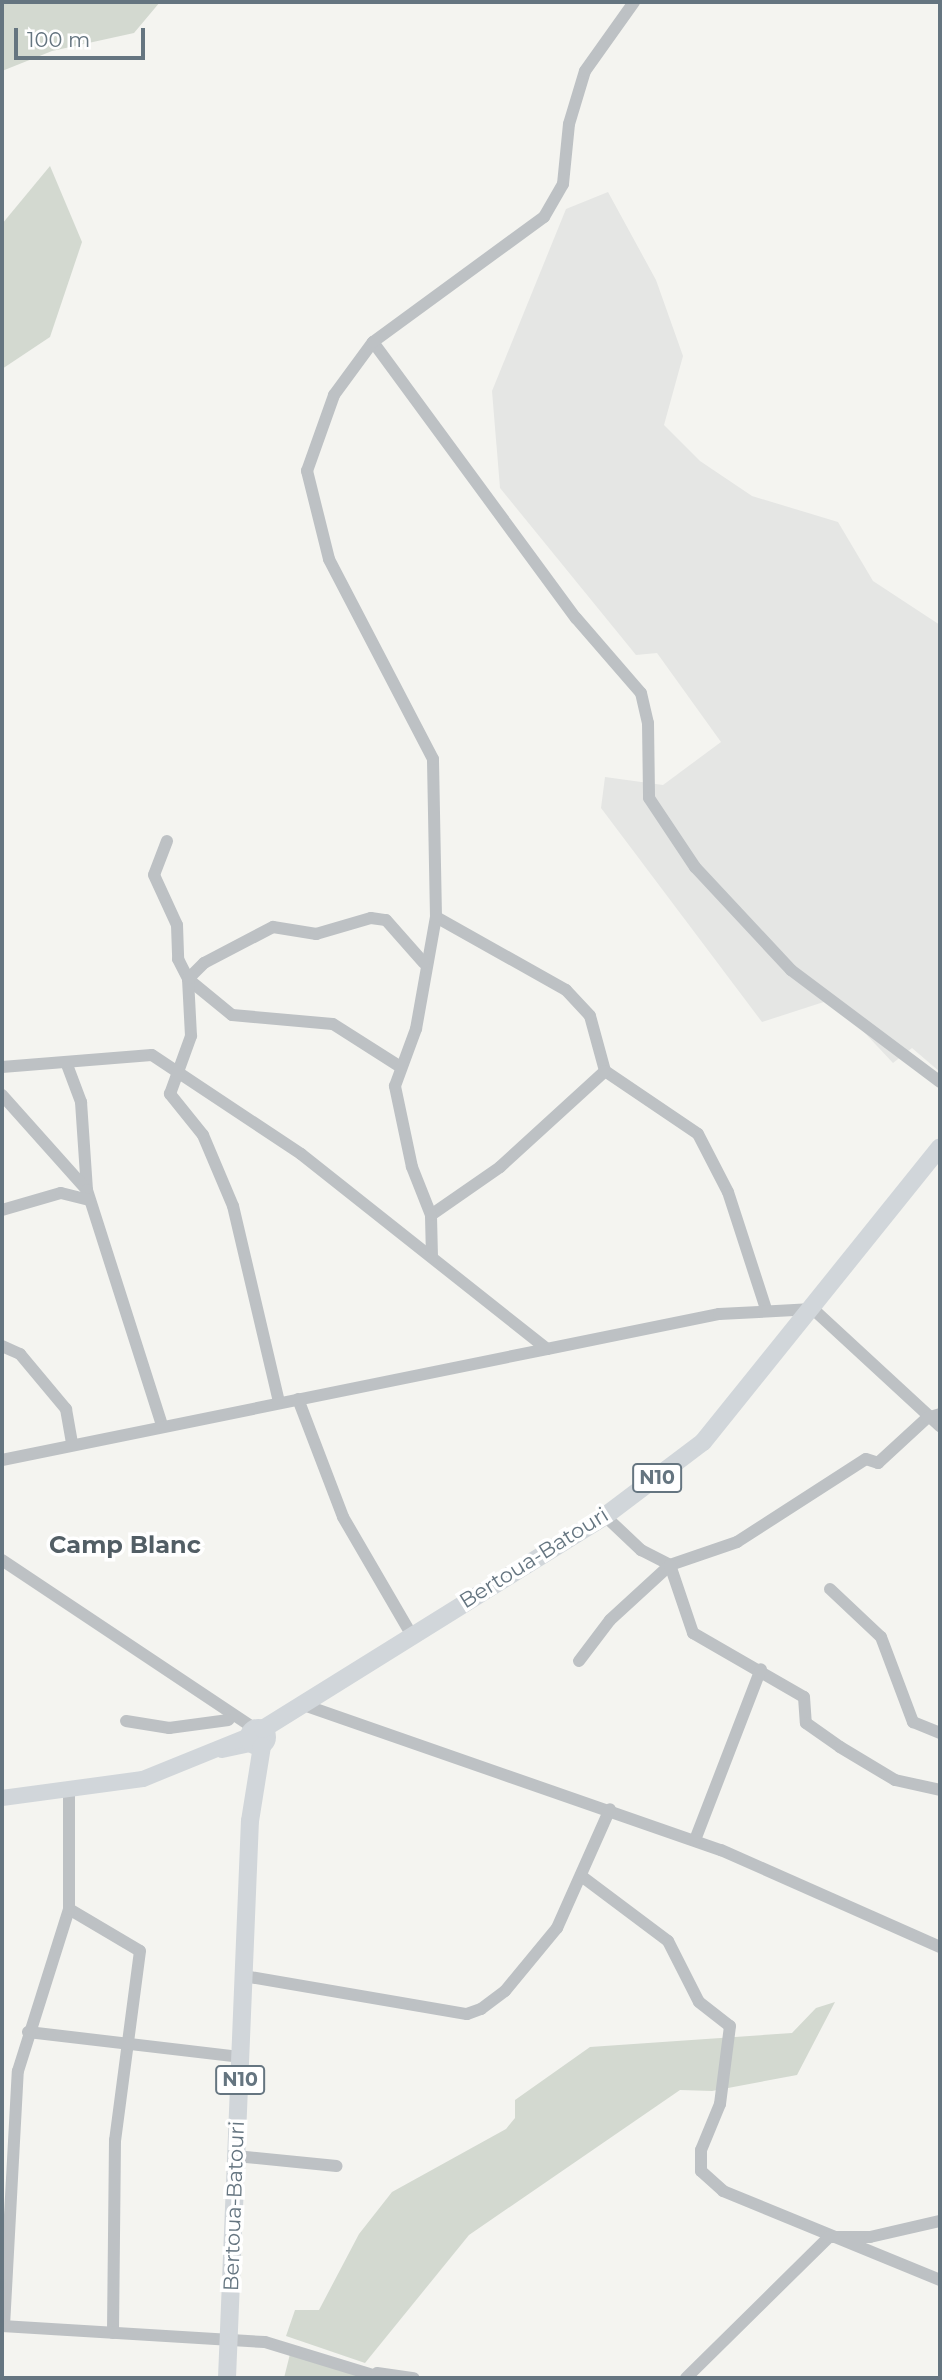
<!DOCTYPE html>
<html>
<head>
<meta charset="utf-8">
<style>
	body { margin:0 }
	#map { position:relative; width:942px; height:2380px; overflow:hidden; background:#f4f4f0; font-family:Montserrat,sans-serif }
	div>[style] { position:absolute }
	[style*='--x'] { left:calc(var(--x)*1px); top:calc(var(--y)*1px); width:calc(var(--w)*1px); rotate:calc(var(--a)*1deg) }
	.built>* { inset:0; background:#e5e6e4 }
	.green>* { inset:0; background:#d3d9d0 }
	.minor>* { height:12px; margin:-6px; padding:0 6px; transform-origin:6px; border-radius:6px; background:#bdc1c4 }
	.major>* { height:16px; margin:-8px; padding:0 8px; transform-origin:8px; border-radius:8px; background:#d1d6da }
	.highway>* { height:18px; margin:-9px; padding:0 9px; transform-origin:9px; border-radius:9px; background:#d1d6da }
	.highway>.ring { margin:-9px; padding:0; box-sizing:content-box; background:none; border:18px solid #d1d6da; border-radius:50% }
	span { translate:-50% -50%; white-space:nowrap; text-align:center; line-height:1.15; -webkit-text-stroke:7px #fff; paint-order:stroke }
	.shield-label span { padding:2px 5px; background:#fff; border:2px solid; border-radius:5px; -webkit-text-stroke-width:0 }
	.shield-label { font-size:19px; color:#657580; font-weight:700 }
	.street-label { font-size:21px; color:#657580 }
	.quarter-label { font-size:24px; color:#525e65; font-weight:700 }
	.frame { position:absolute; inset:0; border:4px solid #657580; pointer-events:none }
	.scale { position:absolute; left:14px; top:28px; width:131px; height:32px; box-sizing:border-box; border:4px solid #657580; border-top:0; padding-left:9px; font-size:21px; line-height:24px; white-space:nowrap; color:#657580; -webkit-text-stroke:5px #fff; paint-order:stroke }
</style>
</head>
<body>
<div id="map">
	<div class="built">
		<div style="clip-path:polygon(608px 192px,656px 280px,683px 356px,664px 425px,700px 461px,752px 496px,838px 522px,873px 581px,940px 625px,940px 1072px,912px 1048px,893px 1063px,833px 999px,762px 1022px,601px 808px,605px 777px,663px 785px,721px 742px,657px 653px,636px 655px,500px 488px,492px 391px,566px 209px)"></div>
	</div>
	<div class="green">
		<div style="clip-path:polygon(2px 2px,160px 2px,134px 33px,52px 51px,2px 71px)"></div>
		<div style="clip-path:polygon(50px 166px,82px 242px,50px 337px,2px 369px,2px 224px)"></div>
		<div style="clip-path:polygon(835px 2002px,797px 2075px,712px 2091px,680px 2090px,469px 2235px,365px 2363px,286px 2336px,295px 2310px,319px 2310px,359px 2234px,392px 2192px,506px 2129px,515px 2118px,515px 2100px,590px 2047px,792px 2033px,816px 2008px)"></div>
		<div style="clip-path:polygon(290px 2354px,364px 2378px,284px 2378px)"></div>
	</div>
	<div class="minor">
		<div style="--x:373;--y:342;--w:343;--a:53.7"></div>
		<div style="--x:576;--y:618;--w:99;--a:49.1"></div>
		<div style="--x:641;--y:693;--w:31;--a:77"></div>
		<div style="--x:648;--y:723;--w:75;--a:89.2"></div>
		<div style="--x:649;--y:798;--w:83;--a:56.3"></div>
		<div style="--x:695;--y:867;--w:141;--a:47"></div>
		<div style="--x:791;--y:970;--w:186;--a:36.9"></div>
		<div style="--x:167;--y:841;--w:36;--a:111"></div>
		<div style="--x:154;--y:875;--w:55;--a:65.3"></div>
		<div style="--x:177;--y:925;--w:34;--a:88"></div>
		<div style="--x:178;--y:959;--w:22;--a:63"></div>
		<div style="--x:188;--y:979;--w:57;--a:39.3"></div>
		<div style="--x:232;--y:1015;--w:101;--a:5.1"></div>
		<div style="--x:333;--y:1024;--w:78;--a:32.5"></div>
		<div style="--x:436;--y:917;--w:149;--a:29.3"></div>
		<div style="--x:566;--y:990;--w:35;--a:47"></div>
		<div style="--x:590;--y:1016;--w:57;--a:74.7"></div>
		<div style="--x:605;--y:1071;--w:112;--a:34.1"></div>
		<div style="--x:698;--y:1134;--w:65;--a:62.7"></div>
		<div style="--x:728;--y:1192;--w:123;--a:72"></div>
		<div style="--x:66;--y:1062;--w:43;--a:69.4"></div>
		<div style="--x:81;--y:1102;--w:88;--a:86.1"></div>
		<div style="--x:2;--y:1067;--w:150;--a:-4.6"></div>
		<div style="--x:152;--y:1055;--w:179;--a:33.6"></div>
		<div style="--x:301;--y:1154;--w:314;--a:38.4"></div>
		<div style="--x:547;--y:1349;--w:176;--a:-11.5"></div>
		<div style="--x:719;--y:1314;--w:94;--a:-3"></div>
		<div style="--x:813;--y:1309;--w:173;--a:42.7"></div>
		<div style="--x:2;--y:1095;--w:127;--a:48.2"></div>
		<div style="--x:87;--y:1190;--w:247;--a:72.3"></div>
		<div style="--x:2;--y:1210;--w:61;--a:-16.1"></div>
		<div style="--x:61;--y:1193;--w:29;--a:14"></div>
		<div style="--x:431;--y:1215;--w:84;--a:-34.8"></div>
		<div style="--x:500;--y:1167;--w:142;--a:-42.4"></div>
		<div style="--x:432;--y:1257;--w:42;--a:-91.4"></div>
		<div style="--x:431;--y:1215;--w:52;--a:-111.6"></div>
		<div style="--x:412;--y:1167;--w:83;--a:-101.9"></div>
		<div style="--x:395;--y:1086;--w:61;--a:-69.8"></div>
		<div style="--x:416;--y:1029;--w:114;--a:-79.9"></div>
		<div style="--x:436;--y:917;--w:158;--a:-91.1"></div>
		<div style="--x:433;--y:759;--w:225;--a:-117.5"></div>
		<div style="--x:329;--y:559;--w:91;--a:-104"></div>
		<div style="--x:307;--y:471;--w:81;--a:-70.4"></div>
		<div style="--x:334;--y:395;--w:66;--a:-53.7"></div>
		<div style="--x:373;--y:342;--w:212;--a:-36.2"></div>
		<div style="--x:544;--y:217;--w:38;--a:-60"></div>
		<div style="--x:563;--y:184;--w:60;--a:-84.3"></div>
		<div style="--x:569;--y:124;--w:55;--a:-73.2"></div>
		<div style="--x:585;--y:71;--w:85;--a:-54.6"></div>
		<div style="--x:2;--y:1346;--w:20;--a:24"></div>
		<div style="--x:20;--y:1354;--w:72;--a:50.1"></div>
		<div style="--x:66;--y:1409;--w:36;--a:80"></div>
		<div style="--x:298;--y:1399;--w:126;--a:69.1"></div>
		<div style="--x:343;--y:1517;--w:135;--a:59.8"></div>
		<div style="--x:279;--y:1402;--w:201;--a:-103.2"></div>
		<div style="--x:233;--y:1206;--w:77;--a:-112.9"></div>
		<div style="--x:203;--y:1135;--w:53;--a:-128.8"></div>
		<div style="--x:170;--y:1094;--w:62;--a:-70.1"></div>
		<div style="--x:191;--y:1036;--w:57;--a:-93"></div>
		<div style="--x:188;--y:979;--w:23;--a:-45"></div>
		<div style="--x:204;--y:963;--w:78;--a:-27.6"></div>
		<div style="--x:273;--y:927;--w:44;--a:9.2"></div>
		<div style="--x:316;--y:934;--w:57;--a:-16.2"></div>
		<div style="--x:371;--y:918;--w:15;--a:8"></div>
		<div style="--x:386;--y:920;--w:57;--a:48.5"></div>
		<div style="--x:2;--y:1460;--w:556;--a:-11.51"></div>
		<div style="--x:605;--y:1516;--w:50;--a:43.4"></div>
		<div style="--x:641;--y:1550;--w:33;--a:27"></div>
		<div style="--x:670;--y:1565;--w:71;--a:-18.9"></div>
		<div style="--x:737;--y:1542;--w:153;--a:-32.8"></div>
		<div style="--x:866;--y:1459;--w:13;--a:18"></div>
		<div style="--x:878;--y:1463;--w:67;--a:-42.6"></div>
		<div style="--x:927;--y:1418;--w:14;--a:-17"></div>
		<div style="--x:2;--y:1560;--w:304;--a:33.7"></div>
		<div style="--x:830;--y:1589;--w:70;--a:43.3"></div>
		<div style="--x:881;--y:1637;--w:91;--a:69.4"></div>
		<div style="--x:913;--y:1722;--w:29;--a:22"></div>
		<div style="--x:579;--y:1661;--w:51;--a:-52.9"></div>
		<div style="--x:610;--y:1620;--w:81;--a:-42.5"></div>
		<div style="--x:670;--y:1565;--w:72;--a:71.3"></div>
		<div style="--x:693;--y:1633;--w:128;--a:30"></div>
		<div style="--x:804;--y:1697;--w:26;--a:86"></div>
		<div style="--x:806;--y:1723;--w:42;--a:35.2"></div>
		<div style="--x:840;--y:1747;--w:64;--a:31"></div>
		<div style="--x:895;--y:1780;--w:46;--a:12.5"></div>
		<div style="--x:301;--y:1704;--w:445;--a:19.2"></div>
		<div style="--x:721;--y:1850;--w:240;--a:23.9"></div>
		<div style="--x:126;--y:1721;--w:44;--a:9.2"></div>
		<div style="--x:169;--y:1728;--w:60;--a:-7.7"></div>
		<div style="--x:695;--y:1840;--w:183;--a:-68.9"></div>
		<div style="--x:584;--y:1878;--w:105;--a:36.9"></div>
		<div style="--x:668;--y:1941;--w:68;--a:63.1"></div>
		<div style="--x:699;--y:2002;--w:39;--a:38"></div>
		<div style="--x:730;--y:2026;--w:79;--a:97.3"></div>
		<div style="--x:720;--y:2104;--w:50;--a:112.4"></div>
		<div style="--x:701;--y:2150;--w:21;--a:90"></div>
		<div style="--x:701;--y:2171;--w:30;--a:42"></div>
		<div style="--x:723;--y:2191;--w:235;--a:22.3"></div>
		<div style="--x:69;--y:1909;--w:82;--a:30.6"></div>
		<div style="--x:140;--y:1951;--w:191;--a:97.5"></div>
		<div style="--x:115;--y:2140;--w:193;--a:90.6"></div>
		<div style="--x:244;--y:1976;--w:226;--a:9.7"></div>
		<div style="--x:467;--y:2014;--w:15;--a:-20"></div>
		<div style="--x:481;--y:2009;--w:30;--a:-37"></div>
		<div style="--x:505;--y:1991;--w:82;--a:-50.5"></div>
		<div style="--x:557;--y:1928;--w:130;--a:-66"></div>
		<div style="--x:28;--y:2032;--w:215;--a:6.7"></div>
		<div style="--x:236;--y:2156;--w:101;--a:5.7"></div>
		<div style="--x:2;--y:2326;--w:263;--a:3.5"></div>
		<div style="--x:265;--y:2342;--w:123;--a:17"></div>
		<div style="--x:4;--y:2326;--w:255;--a:-86.9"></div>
		<div style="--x:18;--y:2071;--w:170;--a:-72.5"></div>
		<div style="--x:69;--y:1909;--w:117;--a:-90"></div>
		<div style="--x:377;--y:2373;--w:37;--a:8"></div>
		<div style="--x:686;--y:2378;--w:201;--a:-44.6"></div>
		<div style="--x:829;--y:2237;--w:41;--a:0"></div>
		<div style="--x:870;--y:2237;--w:72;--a:-12.9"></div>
	</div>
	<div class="major">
		<div style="--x:222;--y:1750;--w:30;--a:-12"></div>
		<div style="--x:2;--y:1798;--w:142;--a:-7.7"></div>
		<div style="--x:143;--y:1779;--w:114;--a:-22.1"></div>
	</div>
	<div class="highway">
		<div class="ring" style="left:249px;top:1728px;width:0;height:0"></div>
		<div style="--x:263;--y:1729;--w:403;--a:-31.9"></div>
		<div style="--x:605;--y:1516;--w:123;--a:-37.1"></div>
		<div style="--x:703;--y:1442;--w:378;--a:-51.2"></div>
		<div style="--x:227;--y:2378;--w:557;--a:-87.64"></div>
		<div style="--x:250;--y:1821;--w:76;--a:-80.9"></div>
	</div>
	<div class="shield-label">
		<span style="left:657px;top:1478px">N10</span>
		<span style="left:240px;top:2080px">N10</span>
	</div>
	<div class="street-label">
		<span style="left:534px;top:1558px;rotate:-32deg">Bertoua-Batouri</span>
		<span style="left:234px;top:2206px;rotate:-88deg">Bertoua-Batouri</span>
	</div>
	<div class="quarter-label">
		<span style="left:125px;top:1545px">Camp Blanc</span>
	</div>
	<div class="frame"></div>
	<div class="scale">100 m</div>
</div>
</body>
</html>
